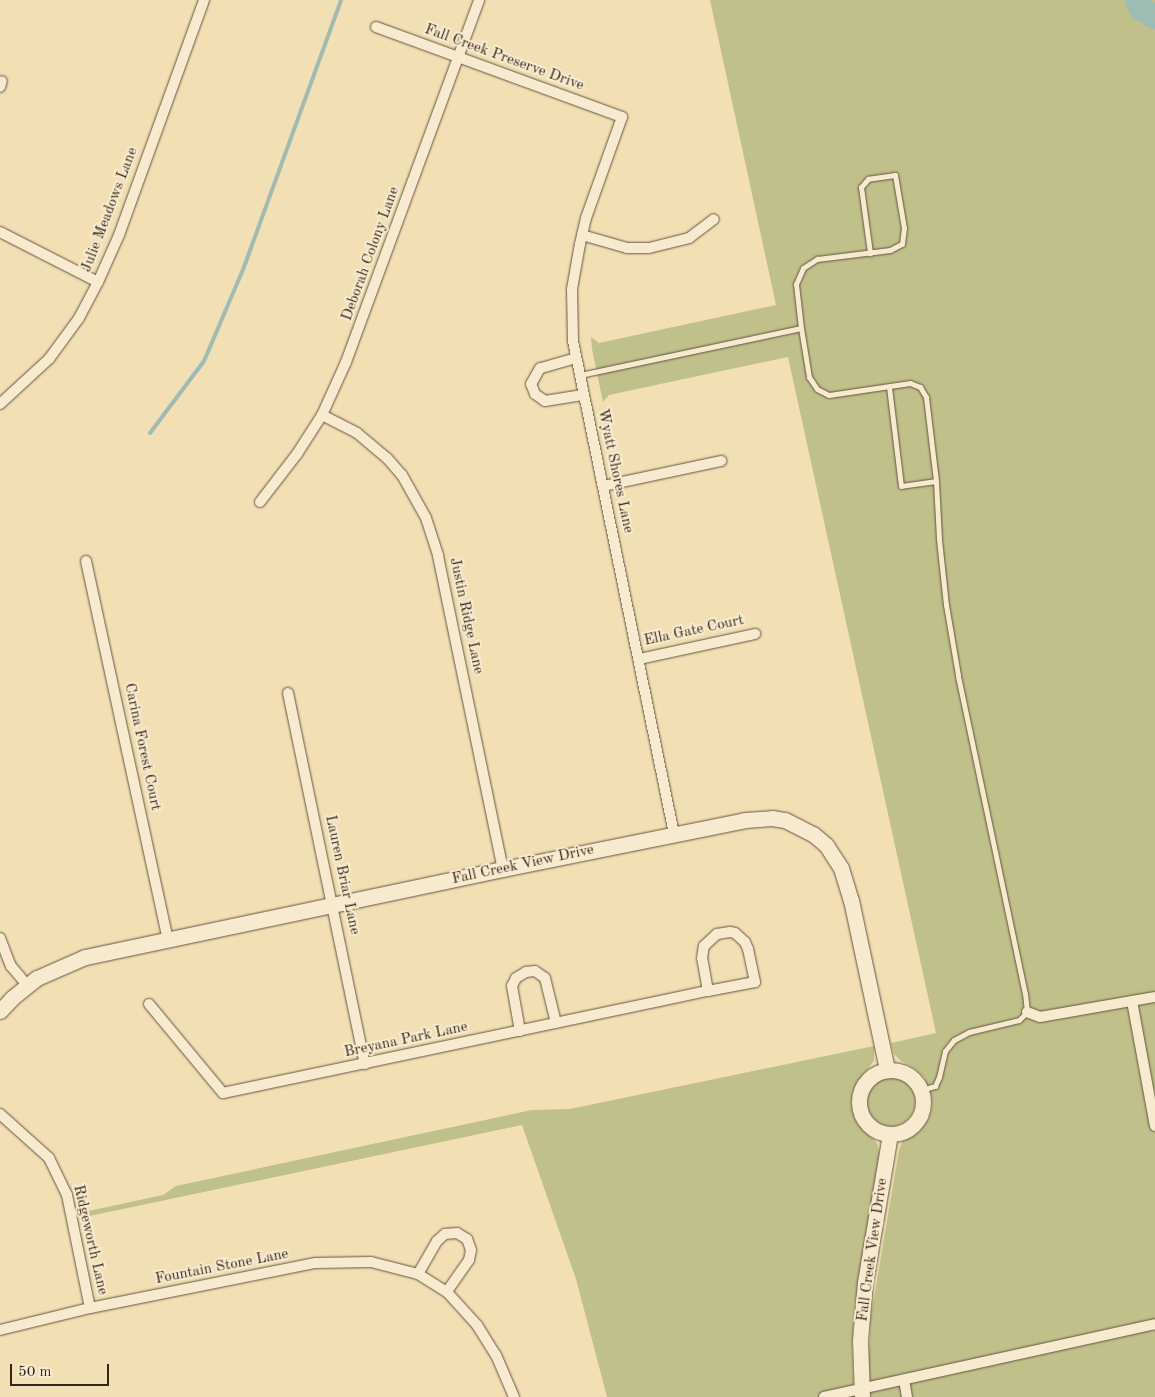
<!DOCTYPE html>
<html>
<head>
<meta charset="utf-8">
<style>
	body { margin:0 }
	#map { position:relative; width:1155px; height:1397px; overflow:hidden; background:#f3dfb4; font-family:"Old Standard TT",serif }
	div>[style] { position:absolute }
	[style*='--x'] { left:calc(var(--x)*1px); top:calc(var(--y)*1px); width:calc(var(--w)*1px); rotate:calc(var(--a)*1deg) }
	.green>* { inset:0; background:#c0c08a }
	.round { border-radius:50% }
	.stream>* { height:4px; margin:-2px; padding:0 2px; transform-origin:2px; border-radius:2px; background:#9dbcb3 }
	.river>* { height:24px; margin:-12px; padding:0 12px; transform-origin:12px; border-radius:12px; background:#9dbcb3 }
	.roads { filter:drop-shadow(0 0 1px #635441) drop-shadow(0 0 1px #635441) }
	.lane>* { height:5px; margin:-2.5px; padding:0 2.5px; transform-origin:2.5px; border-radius:2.5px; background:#f7eace }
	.street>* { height:10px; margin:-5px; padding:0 5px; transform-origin:5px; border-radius:5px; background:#f7eace }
	.secondary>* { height:15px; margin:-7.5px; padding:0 7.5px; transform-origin:7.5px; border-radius:7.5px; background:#f7eace }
	.secondary>.ring { margin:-7.5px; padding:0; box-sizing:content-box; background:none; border:15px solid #f7eace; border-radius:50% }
	span { translate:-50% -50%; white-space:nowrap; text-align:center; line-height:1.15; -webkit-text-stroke:4px #f7eace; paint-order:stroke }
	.street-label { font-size:15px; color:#33261b }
	.scale { position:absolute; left:10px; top:1364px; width:99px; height:22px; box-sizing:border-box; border:2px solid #33261b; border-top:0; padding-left:6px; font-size:15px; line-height:18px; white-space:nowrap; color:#33261b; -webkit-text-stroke:4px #f7eace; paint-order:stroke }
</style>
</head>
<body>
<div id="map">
	<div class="green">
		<div style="clip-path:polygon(710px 0,1155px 0,1155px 1397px,871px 1397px,869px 1357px,871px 1315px,899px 1150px,902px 1142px,919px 1132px,928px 1120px,932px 1108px,932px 1098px,924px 1077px,914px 1068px,901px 1061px,894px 1054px,891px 1043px,936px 1033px,788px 357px,609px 395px,603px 402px,592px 349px,591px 337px,599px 343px,776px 305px)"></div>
		<div style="clip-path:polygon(874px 1046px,874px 1061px,857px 1082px,852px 1093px,851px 1105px,857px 1123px,877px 1143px,880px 1155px,854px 1310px,852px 1347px,854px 1397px,607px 1397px,576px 1279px,522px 1125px,80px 1218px,79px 1213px,163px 1195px,176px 1186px,532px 1110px,570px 1109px)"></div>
		<div class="round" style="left:867px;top:1078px;width:48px;height:48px"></div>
	</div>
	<div class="stream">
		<div style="--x:150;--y:433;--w:90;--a:-53.1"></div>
		<div style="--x:204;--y:361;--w:102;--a:-66.9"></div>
		<div style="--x:244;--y:267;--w:284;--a:-70"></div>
	</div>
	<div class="river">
		<div style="--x:1137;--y:0;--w:10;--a:66"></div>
		<div style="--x:1141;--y:9;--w:16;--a:30"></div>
	</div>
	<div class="roads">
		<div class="lane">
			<div style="--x:801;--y:328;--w:44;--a:-96.5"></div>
			<div style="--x:796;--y:284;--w:17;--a:-66"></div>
			<div style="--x:803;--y:268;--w:17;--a:-33"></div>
			<div style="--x:817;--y:259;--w:57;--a:-7"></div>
			<div style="--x:874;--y:252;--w:16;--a:-7"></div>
			<div style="--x:890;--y:250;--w:13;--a:-27"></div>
			<div style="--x:902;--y:244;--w:16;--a:-83"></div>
			<div style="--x:904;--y:228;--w:54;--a:-99.6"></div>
			<div style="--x:895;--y:175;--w:27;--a:172"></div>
			<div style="--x:868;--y:179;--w:11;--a:131"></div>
			<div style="--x:861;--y:187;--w:67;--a:82.2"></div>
			<div style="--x:580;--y:375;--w:226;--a:-12"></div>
			<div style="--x:801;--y:328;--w:50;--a:80.7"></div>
			<div style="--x:809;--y:377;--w:14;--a:56"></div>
			<div style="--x:817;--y:389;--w:13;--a:27"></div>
			<div style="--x:829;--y:395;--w:82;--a:-8.4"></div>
			<div style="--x:910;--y:383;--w:11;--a:22"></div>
			<div style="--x:920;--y:387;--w:12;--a:59"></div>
			<div style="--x:926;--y:397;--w:85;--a:83.2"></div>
			<div style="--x:936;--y:481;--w:35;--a:172"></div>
			<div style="--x:901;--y:486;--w:100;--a:-96.9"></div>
			<div style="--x:921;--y:1090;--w:15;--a:-16"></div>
			<div style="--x:935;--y:1086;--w:10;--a:-66"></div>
			<div style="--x:939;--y:1077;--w:27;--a:-77"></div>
			<div style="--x:945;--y:1051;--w:14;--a:-51"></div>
			<div style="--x:954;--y:1040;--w:17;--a:-28"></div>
			<div style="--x:969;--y:1032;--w:51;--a:-13.5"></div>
			<div style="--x:1019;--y:1020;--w:11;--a:-45"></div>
			<div style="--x:1027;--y:1012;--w:18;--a:-96"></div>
			<div style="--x:1025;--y:994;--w:326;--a:-101.9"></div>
			<div style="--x:958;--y:675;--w:71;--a:-99.7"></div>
			<div style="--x:946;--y:605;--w:66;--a:-96.1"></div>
			<div style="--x:939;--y:539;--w:58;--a:-93"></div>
		</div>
		<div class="street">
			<div style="--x:376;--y:27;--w:262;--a:20.1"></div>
			<div style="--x:622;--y:117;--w:107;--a:109.6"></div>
			<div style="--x:586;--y:218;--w:27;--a:103"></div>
			<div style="--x:580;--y:244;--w:46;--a:100.1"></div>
			<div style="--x:572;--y:289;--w:52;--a:88.9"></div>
			<div style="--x:573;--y:341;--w:503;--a:78.42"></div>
			<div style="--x:0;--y:87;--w:6;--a:-72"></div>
			<div style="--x:0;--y:232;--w:110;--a:27"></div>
			<div style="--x:582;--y:235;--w:47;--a:16.1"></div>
			<div style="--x:627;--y:248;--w:22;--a:0"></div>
			<div style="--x:649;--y:248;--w:41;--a:-14"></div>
			<div style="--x:689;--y:238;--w:31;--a:-37"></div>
			<div style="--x:576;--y:358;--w:37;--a:164"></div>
			<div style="--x:540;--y:368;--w:18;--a:119"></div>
			<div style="--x:531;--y:384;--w:11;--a:68"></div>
			<div style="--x:535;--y:394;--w:12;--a:35"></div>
			<div style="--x:545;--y:401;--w:38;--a:-9"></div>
			<div style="--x:0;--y:404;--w:67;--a:-42.6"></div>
			<div style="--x:49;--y:359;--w:51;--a:-53.8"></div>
			<div style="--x:79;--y:318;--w:41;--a:-62.2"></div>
			<div style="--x:98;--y:282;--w:51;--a:-65.9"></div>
			<div style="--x:119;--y:235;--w:250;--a:-70.1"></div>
			<div style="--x:322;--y:415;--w:39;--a:27"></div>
			<div style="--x:357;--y:433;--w:39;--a:40"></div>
			<div style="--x:387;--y:458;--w:23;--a:49"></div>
			<div style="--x:402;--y:475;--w:49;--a:60.8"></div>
			<div style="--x:426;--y:518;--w:40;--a:72"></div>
			<div style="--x:438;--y:556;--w:320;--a:78.3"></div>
			<div style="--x:603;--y:486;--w:121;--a:-12"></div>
			<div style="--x:260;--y:502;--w:61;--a:-52.4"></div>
			<div style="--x:297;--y:454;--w:46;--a:-57.3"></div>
			<div style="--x:322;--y:415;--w:58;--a:-65.6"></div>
			<div style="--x:346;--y:362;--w:386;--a:-69.8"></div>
			<div style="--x:86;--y:561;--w:388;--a:77.8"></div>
			<div style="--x:639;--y:659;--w:119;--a:-12.2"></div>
			<div style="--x:288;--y:693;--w:379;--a:78.3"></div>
			<div style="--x:0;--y:938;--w:30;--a:69"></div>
			<div style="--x:11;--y:966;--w:25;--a:50"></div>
			<div style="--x:1132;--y:1001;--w:127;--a:79.6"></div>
			<div style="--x:149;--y:1004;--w:116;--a:50.3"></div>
			<div style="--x:223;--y:1093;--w:496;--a:-11.9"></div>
			<div style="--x:708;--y:991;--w:34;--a:-100"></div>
			<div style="--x:702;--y:958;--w:12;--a:-81"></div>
			<div style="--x:704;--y:946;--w:18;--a:-43"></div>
			<div style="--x:717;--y:934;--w:13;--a:-9"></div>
			<div style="--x:730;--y:932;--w:5;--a:11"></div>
			<div style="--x:735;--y:933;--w:13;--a:42"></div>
			<div style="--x:745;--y:942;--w:8;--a:67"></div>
			<div style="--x:748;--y:949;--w:34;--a:78"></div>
			<div style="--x:755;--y:982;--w:48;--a:169.2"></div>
			<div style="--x:1027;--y:1012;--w:14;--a:21"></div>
			<div style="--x:1040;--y:1017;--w:117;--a:-9.9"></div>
			<div style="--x:520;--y:1031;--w:46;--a:-100.1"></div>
			<div style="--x:512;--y:986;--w:9;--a:-63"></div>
			<div style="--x:516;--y:978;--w:12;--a:-31"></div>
			<div style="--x:526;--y:972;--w:9;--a:-6"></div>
			<div style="--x:535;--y:971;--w:12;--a:35"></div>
			<div style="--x:545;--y:978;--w:46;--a:76.3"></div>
			<div style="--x:0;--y:1114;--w:66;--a:41.9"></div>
			<div style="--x:49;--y:1158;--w:41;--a:64.1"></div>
			<div style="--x:67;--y:1195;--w:115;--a:78.5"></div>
			<div style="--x:418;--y:1274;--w:38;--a:-60"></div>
			<div style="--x:437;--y:1241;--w:11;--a:-41"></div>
			<div style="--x:445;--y:1234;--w:12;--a:-5"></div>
			<div style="--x:457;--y:1233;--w:12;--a:31"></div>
			<div style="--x:467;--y:1239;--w:12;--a:70"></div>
			<div style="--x:471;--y:1250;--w:10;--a:101"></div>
			<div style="--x:469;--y:1260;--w:39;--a:125"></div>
			<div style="--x:0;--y:1330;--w:93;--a:-13.7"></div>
			<div style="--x:90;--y:1308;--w:230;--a:-11.3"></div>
			<div style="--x:316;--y:1263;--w:55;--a:-1"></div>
			<div style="--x:371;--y:1262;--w:49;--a:14.3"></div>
			<div style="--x:418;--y:1274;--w:34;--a:32"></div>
			<div style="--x:447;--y:1292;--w:45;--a:47.7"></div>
			<div style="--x:477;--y:1325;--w:36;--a:58"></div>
			<div style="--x:496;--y:1355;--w:46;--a:66.8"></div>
			<div style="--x:904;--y:1380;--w:17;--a:80"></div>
			<div style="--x:824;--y:1397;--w:339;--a:-12.4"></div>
		</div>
		<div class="secondary">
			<div style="--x:0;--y:1011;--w:18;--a:-47"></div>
			<div style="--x:12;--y:998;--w:32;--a:-39"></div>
			<div style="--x:37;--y:978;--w:52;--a:-23.6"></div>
			<div style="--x:85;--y:957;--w:427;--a:-11.9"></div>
			<div style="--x:503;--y:869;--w:247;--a:-11.4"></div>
			<div style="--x:745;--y:820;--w:27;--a:-4"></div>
			<div style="--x:772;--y:818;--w:13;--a:9"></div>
			<div style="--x:785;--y:820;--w:31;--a:27"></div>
			<div style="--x:813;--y:834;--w:17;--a:40"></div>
			<div style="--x:826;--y:845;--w:27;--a:57"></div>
			<div style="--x:841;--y:868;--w:34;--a:73"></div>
			<div style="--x:851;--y:900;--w:174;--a:78"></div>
			<div class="ring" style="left:859px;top:1070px;width:49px;height:49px"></div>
			<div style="--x:862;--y:1397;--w:57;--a:-92"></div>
			<div style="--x:860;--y:1340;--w:58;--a:-85.1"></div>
			<div style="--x:865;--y:1282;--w:150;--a:-80.4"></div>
		</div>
	</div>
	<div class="street-label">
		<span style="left:504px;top:58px;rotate:20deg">Fall Creek Preserve Drive</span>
		<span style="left:110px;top:210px;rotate:-69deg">Julie Meadows Lane</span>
		<span style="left:371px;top:254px;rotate:-70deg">Deborah Colony Lane</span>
		<span style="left:615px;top:471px;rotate:78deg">Wyatt Shores Lane</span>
		<span style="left:466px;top:616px;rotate:78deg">Justin Ridge Lane</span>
		<span style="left:694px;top:631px;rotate:-12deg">Ella Gate Court</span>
		<span style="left:142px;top:747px;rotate:78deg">Carina Forest Court</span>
		<span style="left:523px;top:865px;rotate:-12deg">Fall Creek View Drive</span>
		<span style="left:342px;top:875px;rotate:78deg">Lauren Briar Lane</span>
		<span style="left:406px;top:1040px;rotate:-12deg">Breyana Park Lane</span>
		<span style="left:90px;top:1240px;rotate:77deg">Ridgeworth Lane</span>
		<span style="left:873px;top:1250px;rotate:-82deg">Fall Creek View Drive</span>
		<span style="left:222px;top:1267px;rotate:-11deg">Fountain Stone Lane</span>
	</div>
	<div class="scale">50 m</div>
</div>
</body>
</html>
